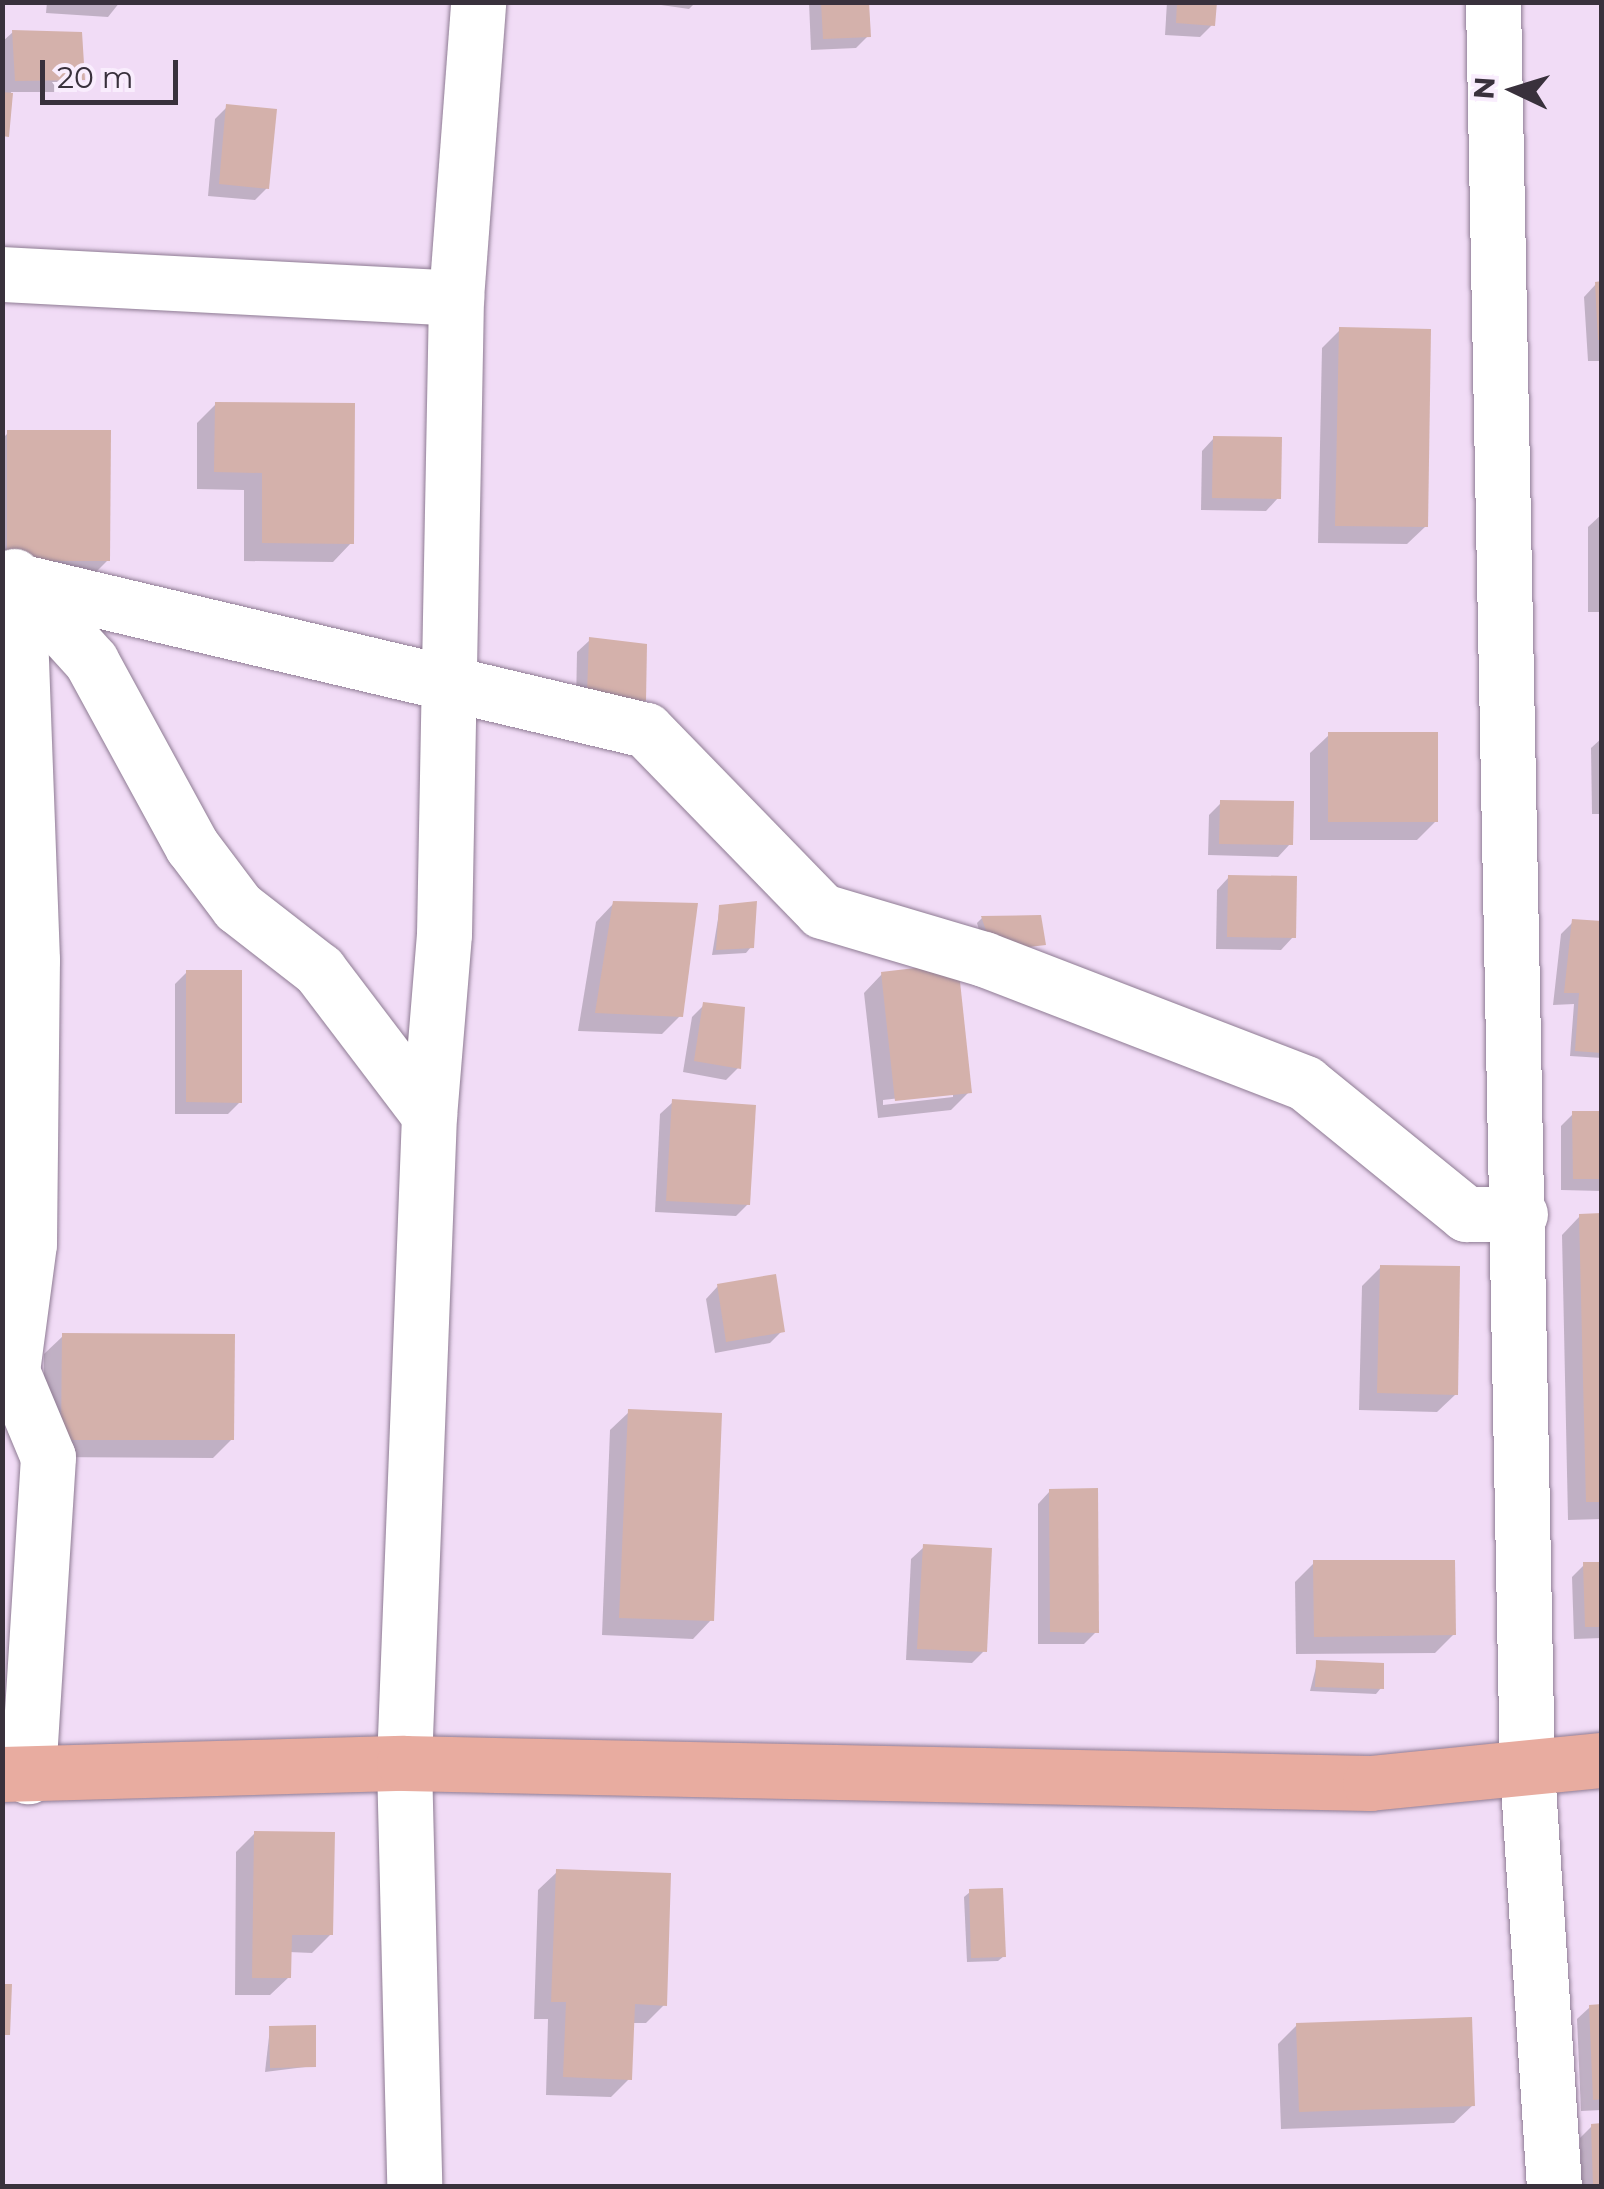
<!DOCTYPE html>
<html>
<head>
<meta charset="utf-8">
<style>
	body { margin:0 }
	#map { position:relative; width:1604px; height:2189px; overflow:hidden; background:#f1dcf6; font-family:Montserrat,sans-serif }
	div>[style] { position:absolute }
	[style*='--x'] { left:calc(var(--x)*1px); top:calc(var(--y)*1px); width:calc(var(--w)*1px); rotate:calc(var(--a)*1deg) }
	.shadow>* { inset:0; background:#0003 }
	.building>* { inset:0; background:#d4b1ab }
	.roads { filter:drop-shadow(0 0 2px #8e7b93) drop-shadow(0 0 2px #8e7b93) }
	.minor>* { height:55px; margin:-27.5px; padding:0 27.5px; transform-origin:27.5px; border-radius:27.5px; background:#fff }
	.major>* { height:55px; margin:-27.5px; padding:0 27.5px; transform-origin:27.5px; border-radius:27.5px; background:#e8aca0 }
	span { translate:-50% -50%; white-space:nowrap; text-align:center; line-height:1.15; -webkit-text-stroke:8px #f9edfd; paint-order:stroke }
	.frame { position:absolute; inset:0; border:5px solid #39313c; pointer-events:none }
	.north { position:absolute; left:1464px; top:40px; width:100px; height:100px; -webkit-text-stroke:8px #f9edfd; paint-order:stroke; rotate:274deg; font-size:28px; font-weight:700; line-height:40px; text-align:center; color:#39313c }
	.north::after { content:''; display:block; margin:auto; width:35px; height:45px; background:#39313c; clip-path:polygon(50% 0,100% 100%,50% 72%,0 100%) }
	.scale { position:absolute; left:40px; top:60px; width:138px; height:45px; box-sizing:border-box; border:5px solid #39313c; border-top:0; padding-left:12px; font-size:30px; line-height:35px; white-space:nowrap; color:#39313c; -webkit-text-stroke:8px #f9edfd; paint-order:stroke }
</style>
</head>
<body>
<div id="map">
	<div class="shadow">
		<div style="clip-path:polygon(47px 2px,120px 2px,108px 17px,46px 13px)"></div>
		<div style="clip-path:polygon(640px 2px,696px 2px,689px 9px)"></div>
		<div style="clip-path:polygon(809px 2px,867px 2px,868px 36px,856px 48px,811px 50px)"></div>
		<div style="clip-path:polygon(1167px 2px,1214px 2px,1212px 25px,1200px 37px,1165px 35px)"></div>
		<div style="clip-path:polygon(13px 32px,82px 80px,70px 92px,11px 92px,2px 140px,2px 42px)"></div>
		<div style="clip-path:polygon(227px 107px,267px 188px,255px 200px,208px 196px,215px 119px)"></div>
		<div style="clip-path:polygon(1596px 284px,1602px 284px,1602px 361px,1588px 361px,1584px 297px)"></div>
		<div style="clip-path:polygon(1340px 330px,1426px 526px,1407px 544px,1318px 543px,1322px 348px)"></div>
		<div style="clip-path:polygon(216px 404px,351px 543px,333px 562px,244px 561px,244px 490px,197px 489px,197px 423px)"></div>
		<div style="clip-path:polygon(8px 433px,108px 560px,89px 579px,2px 578px,2px 439px)"></div>
		<div style="clip-path:polygon(1214px 438px,1278px 498px,1266px 511px,1201px 510px,1202px 451px)"></div>
		<div style="clip-path:polygon(1602px 514px,1602px 612px,1588px 612px,1588px 527px)"></div>
		<div style="clip-path:polygon(590px 640px,643px 699px,631px 712px,576px 706px,577px 652px)"></div>
		<div style="clip-path:polygon(1329px 735px,1436px 821px,1417px 840px,1310px 840px,1310px 753px)"></div>
		<div style="clip-path:polygon(1602px 738px,1602px 814px,1592px 814px,1591px 748px)"></div>
		<div style="clip-path:polygon(1221px 803px,1290px 844px,1278px 857px,1208px 855px,1209px 815px)"></div>
		<div style="clip-path:polygon(1229px 877px,1293px 937px,1281px 950px,1216px 949px,1217px 890px)"></div>
		<div style="clip-path:polygon(614px 903px,680px 1016px,662px 1034px,578px 1031px,596px 922px)"></div>
		<div style="clip-path:polygon(720px 907px,751px 947px,746px 953px,712px 955px)"></div>
		<div style="clip-path:polygon(982px 918px,1043px 944px,987px 955px,977px 923px)"></div>
		<div style="clip-path:polygon(1573px 922px,1602px 923px,1602px 1058px,1570px 1056px,1574px 1004px,1553px 1005px,1561px 934px)"></div>
		<div style="clip-path:polygon(187px 972px,240px 1102px,228px 1114px,175px 1114px,175px 984px)"></div>
		<div style="clip-path:polygon(evenodd,882px 974px,969px 1092px,951px 1110px,878px 1118px,864px 993px,882px 974px,953px 1092px,953px 1097px,883px 1105px,883px 1100px,953px 1092px)"></div>
		<div style="clip-path:polygon(704px 1005px,738px 1068px,726px 1080px,683px 1072px,692px 1017px)"></div>
		<div style="clip-path:polygon(673px 1102px,748px 1204px,736px 1216px,655px 1212px,660px 1114px)"></div>
		<div style="clip-path:polygon(1602px 1113px,1602px 1191px,1561px 1190px,1561px 1126px,1573px 1114px)"></div>
		<div style="clip-path:polygon(1580px 1216px,1602px 1216px,1602px 1519px,1568px 1520px,1562px 1235px)"></div>
		<div style="clip-path:polygon(1381px 1267px,1456px 1394px,1437px 1412px,1359px 1410px,1362px 1286px)"></div>
		<div style="clip-path:polygon(718px 1286px,782px 1331px,770px 1343px,715px 1353px,706px 1299px)"></div>
		<div style="clip-path:polygon(63px 1336px,232px 1439px,213px 1458px,44px 1457px,44px 1354px)"></div>
		<div style="clip-path:polygon(629px 1412px,711px 1620px,693px 1639px,602px 1635px,610px 1430px)"></div>
		<div style="clip-path:polygon(1050px 1491px,1096px 1632px,1084px 1644px,1038px 1644px,1038px 1504px)"></div>
		<div style="clip-path:polygon(924px 1547px,984px 1651px,972px 1663px,906px 1660px,911px 1559px)"></div>
		<div style="clip-path:polygon(1314px 1563px,1454px 1634px,1435px 1653px,1296px 1654px,1295px 1582px)"></div>
		<div style="clip-path:polygon(1584px 1565px,1602px 1565px,1602px 1638px,1574px 1639px,1572px 1577px)"></div>
		<div style="clip-path:polygon(1317px 1663px,1381px 1688px,1376px 1694px,1310px 1691px)"></div>
		<div style="clip-path:polygon(255px 1833px,331px 1934px,312px 1953px,289px 1952px,289px 1977px,270px 1995px,235px 1995px,236px 1852px)"></div>
		<div style="clip-path:polygon(557px 1872px,664px 2005px,646px 2023px,631px 2023px,629px 2079px,611px 2097px,546px 2095px,548px 2019px,534px 2019px,538px 1890px)"></div>
		<div style="clip-path:polygon(970px 1892px,1004px 1956px,998px 1961px,967px 1962px,964px 1897px)"></div>
		<div style="clip-path:polygon(1602px 2006px,1602px 2110px,1581px 2111px,1577px 2019px,1590px 2007px)"></div>
		<div style="clip-path:polygon(1297px 2025px,1473px 2105px,1454px 2123px,1281px 2129px,1278px 2044px)"></div>
		<div style="clip-path:polygon(270px 2028px,313px 2066px,265px 2072px)"></div>
		<div style="clip-path:polygon(1592px 2126px,1602px 2126px,1602px 2186px,1581px 2186px,1580px 2138px)"></div>
	</div>
	<div class="building">
		<div style="clip-path:polygon(821px 2px,869px 2px,871px 37px,823px 39px)"></div>
		<div style="clip-path:polygon(1177px 2px,1217px 2px,1215px 26px,1176px 23px)"></div>
		<div style="clip-path:polygon(12px 30px,82px 32px,85px 80px,15px 81px)"></div>
		<div style="clip-path:polygon(2px 92px,13px 93px,9px 137px,2px 136px)"></div>
		<div style="clip-path:polygon(226px 104px,277px 109px,269px 189px,219px 184px)"></div>
		<div style="clip-path:polygon(1602px 281px,1602px 340px,1598px 340px,1595px 282px)"></div>
		<div style="clip-path:polygon(1339px 327px,1431px 329px,1428px 527px,1335px 526px)"></div>
		<div style="clip-path:polygon(215px 402px,355px 403px,354px 544px,262px 543px,262px 473px,214px 472px)"></div>
		<div style="clip-path:polygon(7px 430px,111px 430px,110px 561px,7px 561px)"></div>
		<div style="clip-path:polygon(1213px 436px,1282px 437px,1281px 499px,1212px 498px)"></div>
		<div style="clip-path:polygon(589px 637px,647px 644px,646px 701px,587px 694px)"></div>
		<div style="clip-path:polygon(1328px 732px,1438px 732px,1438px 822px,1328px 822px)"></div>
		<div style="clip-path:polygon(1220px 800px,1294px 801px,1293px 845px,1219px 844px)"></div>
		<div style="clip-path:polygon(1228px 875px,1297px 876px,1296px 938px,1227px 937px)"></div>
		<div style="clip-path:polygon(2px 896px,9px 896px,6px 1012px,2px 1012px)"></div>
		<div style="clip-path:polygon(613px 901px,698px 903px,683px 1017px,595px 1013px)"></div>
		<div style="clip-path:polygon(757px 901px,754px 948px,716px 950px,719px 905px)"></div>
		<div style="clip-path:polygon(1041px 915px,1046px 945px,993px 951px,981px 916px)"></div>
		<div style="clip-path:polygon(1572px 919px,1602px 921px,1602px 1053px,1575px 1051px,1579px 993px,1564px 993px)"></div>
		<div style="clip-path:polygon(958px 963px,972px 1093px,895px 1101px,881px 972px)"></div>
		<div style="clip-path:polygon(186px 970px,242px 970px,242px 1103px,186px 1102px)"></div>
		<div style="clip-path:polygon(703px 1002px,745px 1007px,741px 1069px,694px 1061px)"></div>
		<div style="clip-path:polygon(672px 1099px,756px 1105px,750px 1205px,666px 1201px)"></div>
		<div style="clip-path:polygon(1572px 1111px,1602px 1111px,1602px 1179px,1573px 1179px)"></div>
		<div style="clip-path:polygon(1602px 1213px,1602px 1502px,1586px 1502px,1579px 1214px)"></div>
		<div style="clip-path:polygon(1380px 1265px,1460px 1266px,1458px 1395px,1377px 1393px)"></div>
		<div style="clip-path:polygon(776px 1274px,785px 1332px,726px 1342px,717px 1284px)"></div>
		<div style="clip-path:polygon(62px 1333px,235px 1334px,234px 1440px,61px 1440px)"></div>
		<div style="clip-path:polygon(628px 1409px,722px 1413px,714px 1621px,619px 1618px)"></div>
		<div style="clip-path:polygon(1098px 1488px,1099px 1633px,1050px 1632px,1049px 1489px)"></div>
		<div style="clip-path:polygon(923px 1544px,992px 1548px,987px 1652px,917px 1649px)"></div>
		<div style="clip-path:polygon(1313px 1560px,1455px 1560px,1456px 1635px,1314px 1637px)"></div>
		<div style="clip-path:polygon(1583px 1562px,1602px 1562px,1602px 1627px,1585px 1627px)"></div>
		<div style="clip-path:polygon(1316px 1660px,1384px 1663px,1384px 1689px,1315px 1687px)"></div>
		<div style="clip-path:polygon(254px 1831px,335px 1832px,333px 1935px,292px 1935px,291px 1978px,252px 1978px)"></div>
		<div style="clip-path:polygon(556px 1869px,671px 1873px,667px 2006px,635px 2004px,632px 2080px,563px 2077px,566px 2002px,551px 2002px)"></div>
		<div style="clip-path:polygon(1003px 1888px,1006px 1957px,971px 1958px,969px 1889px)"></div>
		<div style="clip-path:polygon(2px 1984px,12px 1984px,10px 2035px,2px 2035px)"></div>
		<div style="clip-path:polygon(1602px 2004px,1602px 2099px,1593px 2100px,1589px 2005px)"></div>
		<div style="clip-path:polygon(1472px 2017px,1475px 2106px,1299px 2112px,1296px 2023px)"></div>
		<div style="clip-path:polygon(316px 2025px,316px 2067px,270px 2068px,269px 2026px)"></div>
		<div style="clip-path:polygon(1602px 2123px,1602px 2186px,1593px 2186px,1591px 2124px)"></div>
	</div>
	<div class="roads">
		<div class="minor">
			<div style="--x:1493;--y:2;--w:1768;--a:88.9"></div>
			<div style="--x:1527;--y:1770;--w:417;--a:86.3"></div>
			<div style="--x:2;--y:274;--w:455;--a:3"></div>
			<div style="--x:456;--y:298;--w:636;--a:91.08"></div>
			<div style="--x:444;--y:934;--w:182;--a:94.7"></div>
			<div style="--x:429;--y:1115;--w:648;--a:92.21"></div>
			<div style="--x:404;--y:1763;--w:423;--a:88.6"></div>
			<div style="--x:456;--y:298;--w:297;--a:-85.7"></div>
			<div style="--x:14;--y:576;--w:115;--a:47.8"></div>
			<div style="--x:91;--y:661;--w:211;--a:61.4"></div>
			<div style="--x:192;--y:846;--w:76;--a:53"></div>
			<div style="--x:238;--y:907;--w:103;--a:37.9"></div>
			<div style="--x:319;--y:970;--w:182;--a:52.8"></div>
			<div style="--x:2;--y:1370;--w:10;--a:6"></div>
			<div style="--x:12;--y:1371;--w:93;--a:67.3"></div>
			<div style="--x:48;--y:1457;--w:320;--a:93.6"></div>
			<div style="--x:12;--y:1371;--w:128;--a:-82.4"></div>
			<div style="--x:29;--y:1244;--w:284;--a:-89.4"></div>
			<div style="--x:32;--y:960;--w:379;--a:-92.1"></div>
			<div style="--x:18;--y:581;--w:645;--a:13.35"></div>
			<div style="--x:646;--y:730;--w:252;--a:45.8"></div>
			<div style="--x:822;--y:911;--w:169;--a:16.5"></div>
			<div style="--x:984;--y:959;--w:344;--a:21.1"></div>
			<div style="--x:1305;--y:1083;--w:208;--a:39.1"></div>
			<div style="--x:1466;--y:1214;--w:54;--a:0"></div>
		</div>
		<div class="major">
			<div style="--x:2;--y:1774;--w:402;--a:-1.6"></div>
			<div style="--x:404;--y:1763;--w:966;--a:1.19"></div>
			<div style="--x:1370;--y:1783;--w:233;--a:-5.7"></div>
		</div>
	</div>
	<div class="frame"></div>
	<div class="north">N</div>
	<div class="scale">20 m</div>
</div>
</body>
</html>
